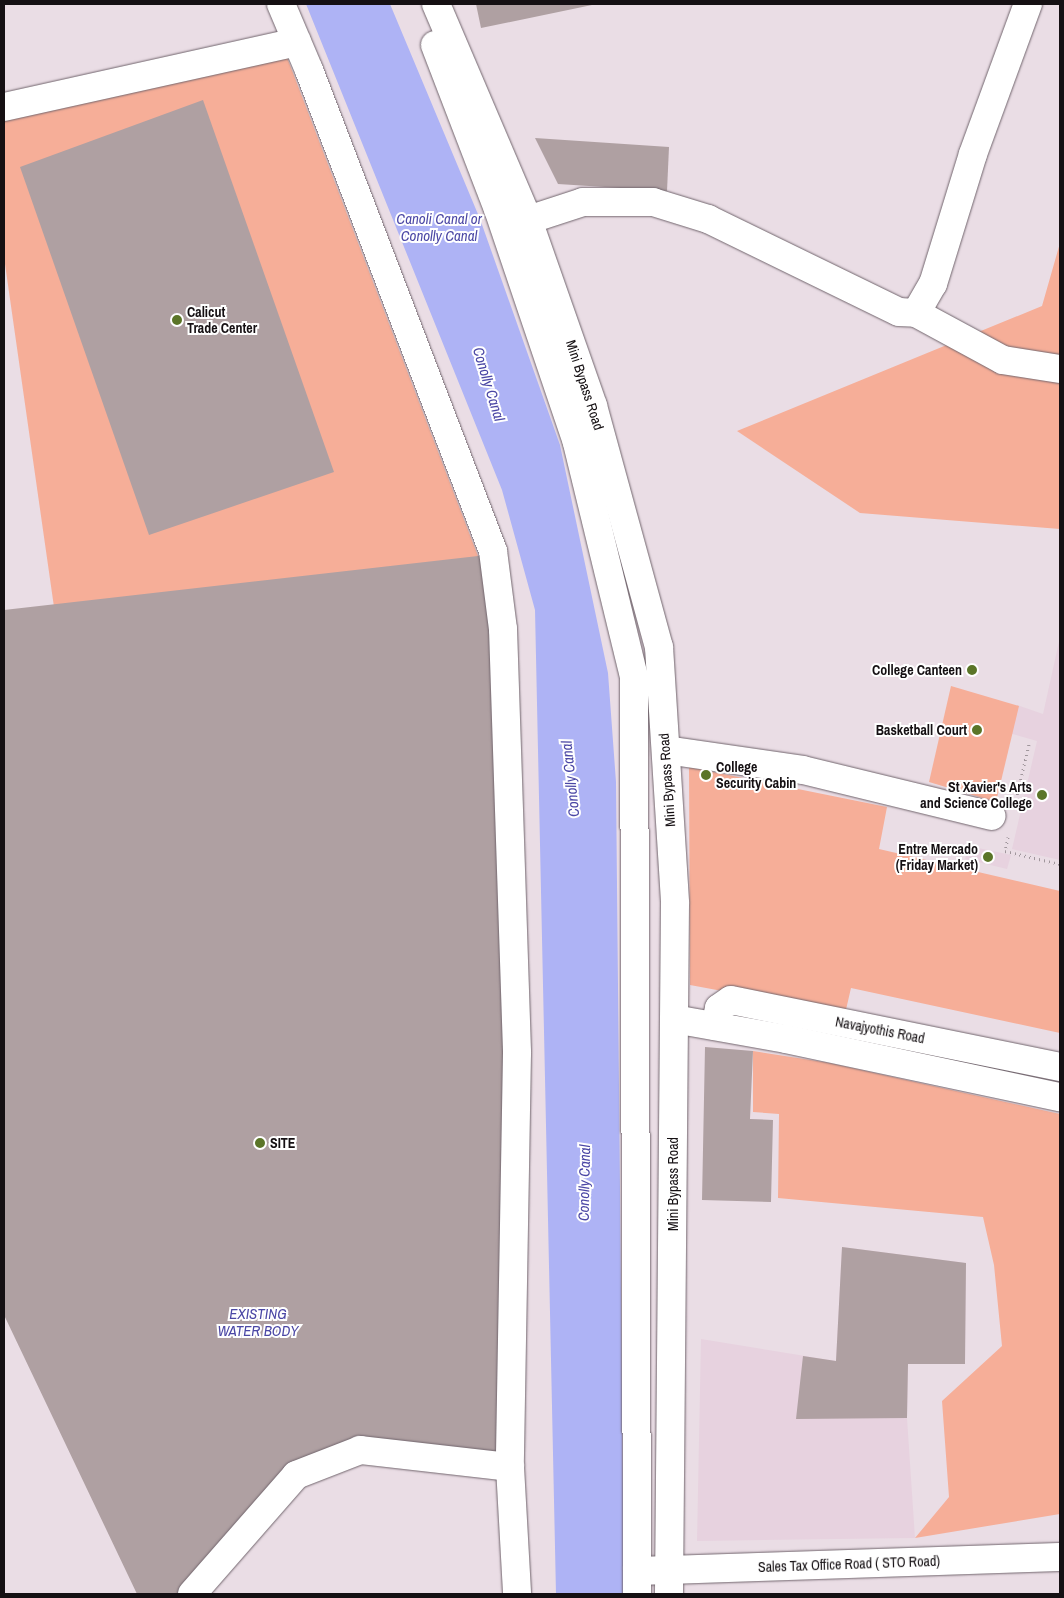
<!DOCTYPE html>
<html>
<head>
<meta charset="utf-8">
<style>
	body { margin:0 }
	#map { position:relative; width:1064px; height:1598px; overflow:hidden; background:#eadde5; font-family:"Archivo Narrow",sans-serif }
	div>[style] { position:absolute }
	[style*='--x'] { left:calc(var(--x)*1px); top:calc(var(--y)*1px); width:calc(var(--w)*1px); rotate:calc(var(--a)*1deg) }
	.built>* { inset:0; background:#e7d2df }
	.green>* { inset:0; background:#f6ae98 }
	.water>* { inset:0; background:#aeb3f5 }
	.building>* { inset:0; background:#afa0a2 }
	.path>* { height:3px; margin-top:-1.5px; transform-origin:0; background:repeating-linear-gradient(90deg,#a0969c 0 1px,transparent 0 5px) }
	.roads { filter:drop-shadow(0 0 1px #71656d) drop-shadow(0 0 1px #71656d) }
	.minor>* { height:28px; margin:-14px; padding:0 14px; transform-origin:14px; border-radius:14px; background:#fff }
	.major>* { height:28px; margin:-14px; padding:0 14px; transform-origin:14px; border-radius:14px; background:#fff }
	.dots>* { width:14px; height:14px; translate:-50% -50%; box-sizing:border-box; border:2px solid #fff; border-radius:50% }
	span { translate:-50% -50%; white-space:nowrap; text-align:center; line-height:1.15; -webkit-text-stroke:4px #fff; paint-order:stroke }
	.poi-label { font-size:14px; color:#151013; font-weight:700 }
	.left { translate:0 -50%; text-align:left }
	.right { translate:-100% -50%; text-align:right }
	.street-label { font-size:14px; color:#151013 }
	.water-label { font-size:15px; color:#4b47a5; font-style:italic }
	.frame { position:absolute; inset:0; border:5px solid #151013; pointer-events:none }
</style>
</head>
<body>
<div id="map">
	<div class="built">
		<div style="clip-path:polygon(1060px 637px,1060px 860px,1012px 849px,1037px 741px,1009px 733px,1017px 705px,1043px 714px)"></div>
		<div style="clip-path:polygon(969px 846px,1011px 855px,1007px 869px,965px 859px)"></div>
		<div style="clip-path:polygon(842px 1247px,966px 1263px,965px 1364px,908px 1364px,907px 1418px,915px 1538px,697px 1541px,701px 1339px,836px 1361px)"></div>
	</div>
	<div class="green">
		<div style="clip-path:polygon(285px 52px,478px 556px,502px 1054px,70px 719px,4px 257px,4px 118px)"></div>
		<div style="clip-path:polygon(1060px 243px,1060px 529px,860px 513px,737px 431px,1042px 306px)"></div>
		<div style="clip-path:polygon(951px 686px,1019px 706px,996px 802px,929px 782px)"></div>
		<div style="clip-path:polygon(689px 767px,887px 807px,879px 849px,1060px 891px,1060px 1033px,851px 988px,845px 1014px,690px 985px)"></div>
		<div style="clip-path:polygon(753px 1051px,830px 1063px,1060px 1114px,1060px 1514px,915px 1538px,949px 1497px,942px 1401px,1002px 1346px,994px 1265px,983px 1217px,778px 1198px,779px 1114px,753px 1112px)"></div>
	</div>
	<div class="water">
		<div style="clip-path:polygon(306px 4px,390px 4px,480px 219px,560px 445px,608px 673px,616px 782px,624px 1594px,556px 1594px,535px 610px,502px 490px)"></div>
	</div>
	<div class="building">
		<div style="clip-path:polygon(476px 4px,592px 4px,592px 5px,481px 28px)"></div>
		<div style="clip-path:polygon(203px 100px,334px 472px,149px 535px,20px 167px)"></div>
		<div style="clip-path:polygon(535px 138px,669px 147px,667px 191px,558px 184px)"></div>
		<div style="clip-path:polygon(493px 551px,503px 629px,510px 1467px,360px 1450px,296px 1475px,192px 1594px,137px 1594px,4px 1315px,4px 610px,478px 556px)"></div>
		<div style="clip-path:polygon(705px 1047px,753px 1051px,750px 1119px,773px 1120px,771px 1202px,702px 1200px)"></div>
		<div style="clip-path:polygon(842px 1247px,966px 1263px,965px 1364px,908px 1364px,907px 1418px,796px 1419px,803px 1356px,836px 1361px)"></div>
	</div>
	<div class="path">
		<div style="--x:1015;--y:804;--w:62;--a:-76.9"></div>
		<div style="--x:1008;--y:837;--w:14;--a:102"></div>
		<div style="--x:1005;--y:851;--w:57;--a:13.3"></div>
	</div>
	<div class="roads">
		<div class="minor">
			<div style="--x:281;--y:4;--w:72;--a:67"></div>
			<div style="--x:309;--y:70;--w:515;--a:69.07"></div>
			<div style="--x:493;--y:551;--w:79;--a:82.7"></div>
			<div style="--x:503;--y:629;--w:424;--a:88.1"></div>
			<div style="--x:517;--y:1053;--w:414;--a:91"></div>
			<div style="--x:510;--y:1467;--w:127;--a:86.8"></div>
			<div style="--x:4;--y:107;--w:300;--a:-12.5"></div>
			<div style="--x:528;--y:220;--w:58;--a:-18.1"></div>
			<div style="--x:583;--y:202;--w:70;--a:0"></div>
			<div style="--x:653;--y:202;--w:58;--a:17.2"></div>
			<div style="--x:708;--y:219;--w:212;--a:26"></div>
			<div style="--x:899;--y:312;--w:17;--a:3"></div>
			<div style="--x:916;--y:313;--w:34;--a:-60"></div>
			<div style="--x:933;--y:284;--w:136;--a:-72.9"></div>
			<div style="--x:973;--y:154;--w:160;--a:-69.9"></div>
			<div style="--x:916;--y:313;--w:99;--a:28.4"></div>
			<div style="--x:1003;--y:360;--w:58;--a:9"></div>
			<div style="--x:666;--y:750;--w:138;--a:8.3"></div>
			<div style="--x:803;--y:770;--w:194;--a:13.7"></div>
			<div style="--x:674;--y:1019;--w:114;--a:10.1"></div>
			<div style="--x:786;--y:1039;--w:280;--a:12"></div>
			<div style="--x:715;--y:1026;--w:18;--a:-77"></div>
			<div style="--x:719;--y:1008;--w:14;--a:-34"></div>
			<div style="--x:731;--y:1000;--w:336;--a:11.5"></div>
			<div style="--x:637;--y:1571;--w:423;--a:-1.9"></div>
			<div style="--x:192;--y:1594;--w:158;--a:-48.8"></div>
			<div style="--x:296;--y:1475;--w:69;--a:-21.3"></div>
			<div style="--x:360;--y:1450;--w:151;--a:6.5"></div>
		</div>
		<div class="major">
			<div style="--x:436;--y:4;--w:235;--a:66.9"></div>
			<div style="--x:528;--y:220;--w:197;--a:70.7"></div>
			<div style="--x:593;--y:406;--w:250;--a:74.7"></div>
			<div style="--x:659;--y:647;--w:257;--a:86.4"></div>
			<div style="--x:675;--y:904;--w:690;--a:90.5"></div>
			<div style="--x:435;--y:45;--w:176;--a:69"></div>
			<div style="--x:498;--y:209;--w:247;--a:71.3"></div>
			<div style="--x:577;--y:443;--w:241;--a:76.3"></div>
			<div style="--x:634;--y:677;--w:917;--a:89.81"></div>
		</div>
	</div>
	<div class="dots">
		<div style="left:177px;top:320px;background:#5b7528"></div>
		<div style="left:972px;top:670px;background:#5b7528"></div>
		<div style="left:977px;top:730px;background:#5b7528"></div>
		<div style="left:706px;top:775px;background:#5b7528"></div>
		<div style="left:1042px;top:795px;background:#5b7528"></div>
		<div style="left:988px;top:857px;background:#5b7528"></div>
		<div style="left:260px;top:1143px;background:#5b7528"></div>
	</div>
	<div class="poi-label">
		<span class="left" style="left:187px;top:320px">Calicut<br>Trade Center</span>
		<span class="right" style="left:962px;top:670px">College Canteen</span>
		<span class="right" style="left:967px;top:730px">Basketball Court</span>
		<span class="left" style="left:716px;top:775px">College<br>Security Cabin</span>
		<span class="right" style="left:1032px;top:795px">St Xavier's Arts<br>and Science College</span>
		<span class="right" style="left:978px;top:857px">Entre Mercado<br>(Friday Market)</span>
		<span class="left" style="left:270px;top:1143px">SITE</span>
	</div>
	<div class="street-label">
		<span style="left:585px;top:385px;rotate:72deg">Mini Bypass Road</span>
		<span style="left:667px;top:780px;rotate:-94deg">Mini Bypass Road</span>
		<span style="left:880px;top:1030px;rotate:11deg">Navajyothis Road</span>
		<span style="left:673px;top:1184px;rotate:-90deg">Mini Bypass Road</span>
		<span style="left:849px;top:1564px;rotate:-2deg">Sales Tax Office Road ( STO Road)</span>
	</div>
	<div class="water-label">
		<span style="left:439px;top:227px">Canoli Canal or<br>Conolly Canal</span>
		<span style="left:489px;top:384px;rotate:73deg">Conolly Canal</span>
		<span style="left:570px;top:779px;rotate:-96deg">Conolly Canal</span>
		<span style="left:584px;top:1183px;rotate:-89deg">Conolly Canal</span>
		<span style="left:258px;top:1322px">EXISTING<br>WATER BODY</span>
	</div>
	<div class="frame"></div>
</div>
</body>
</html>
